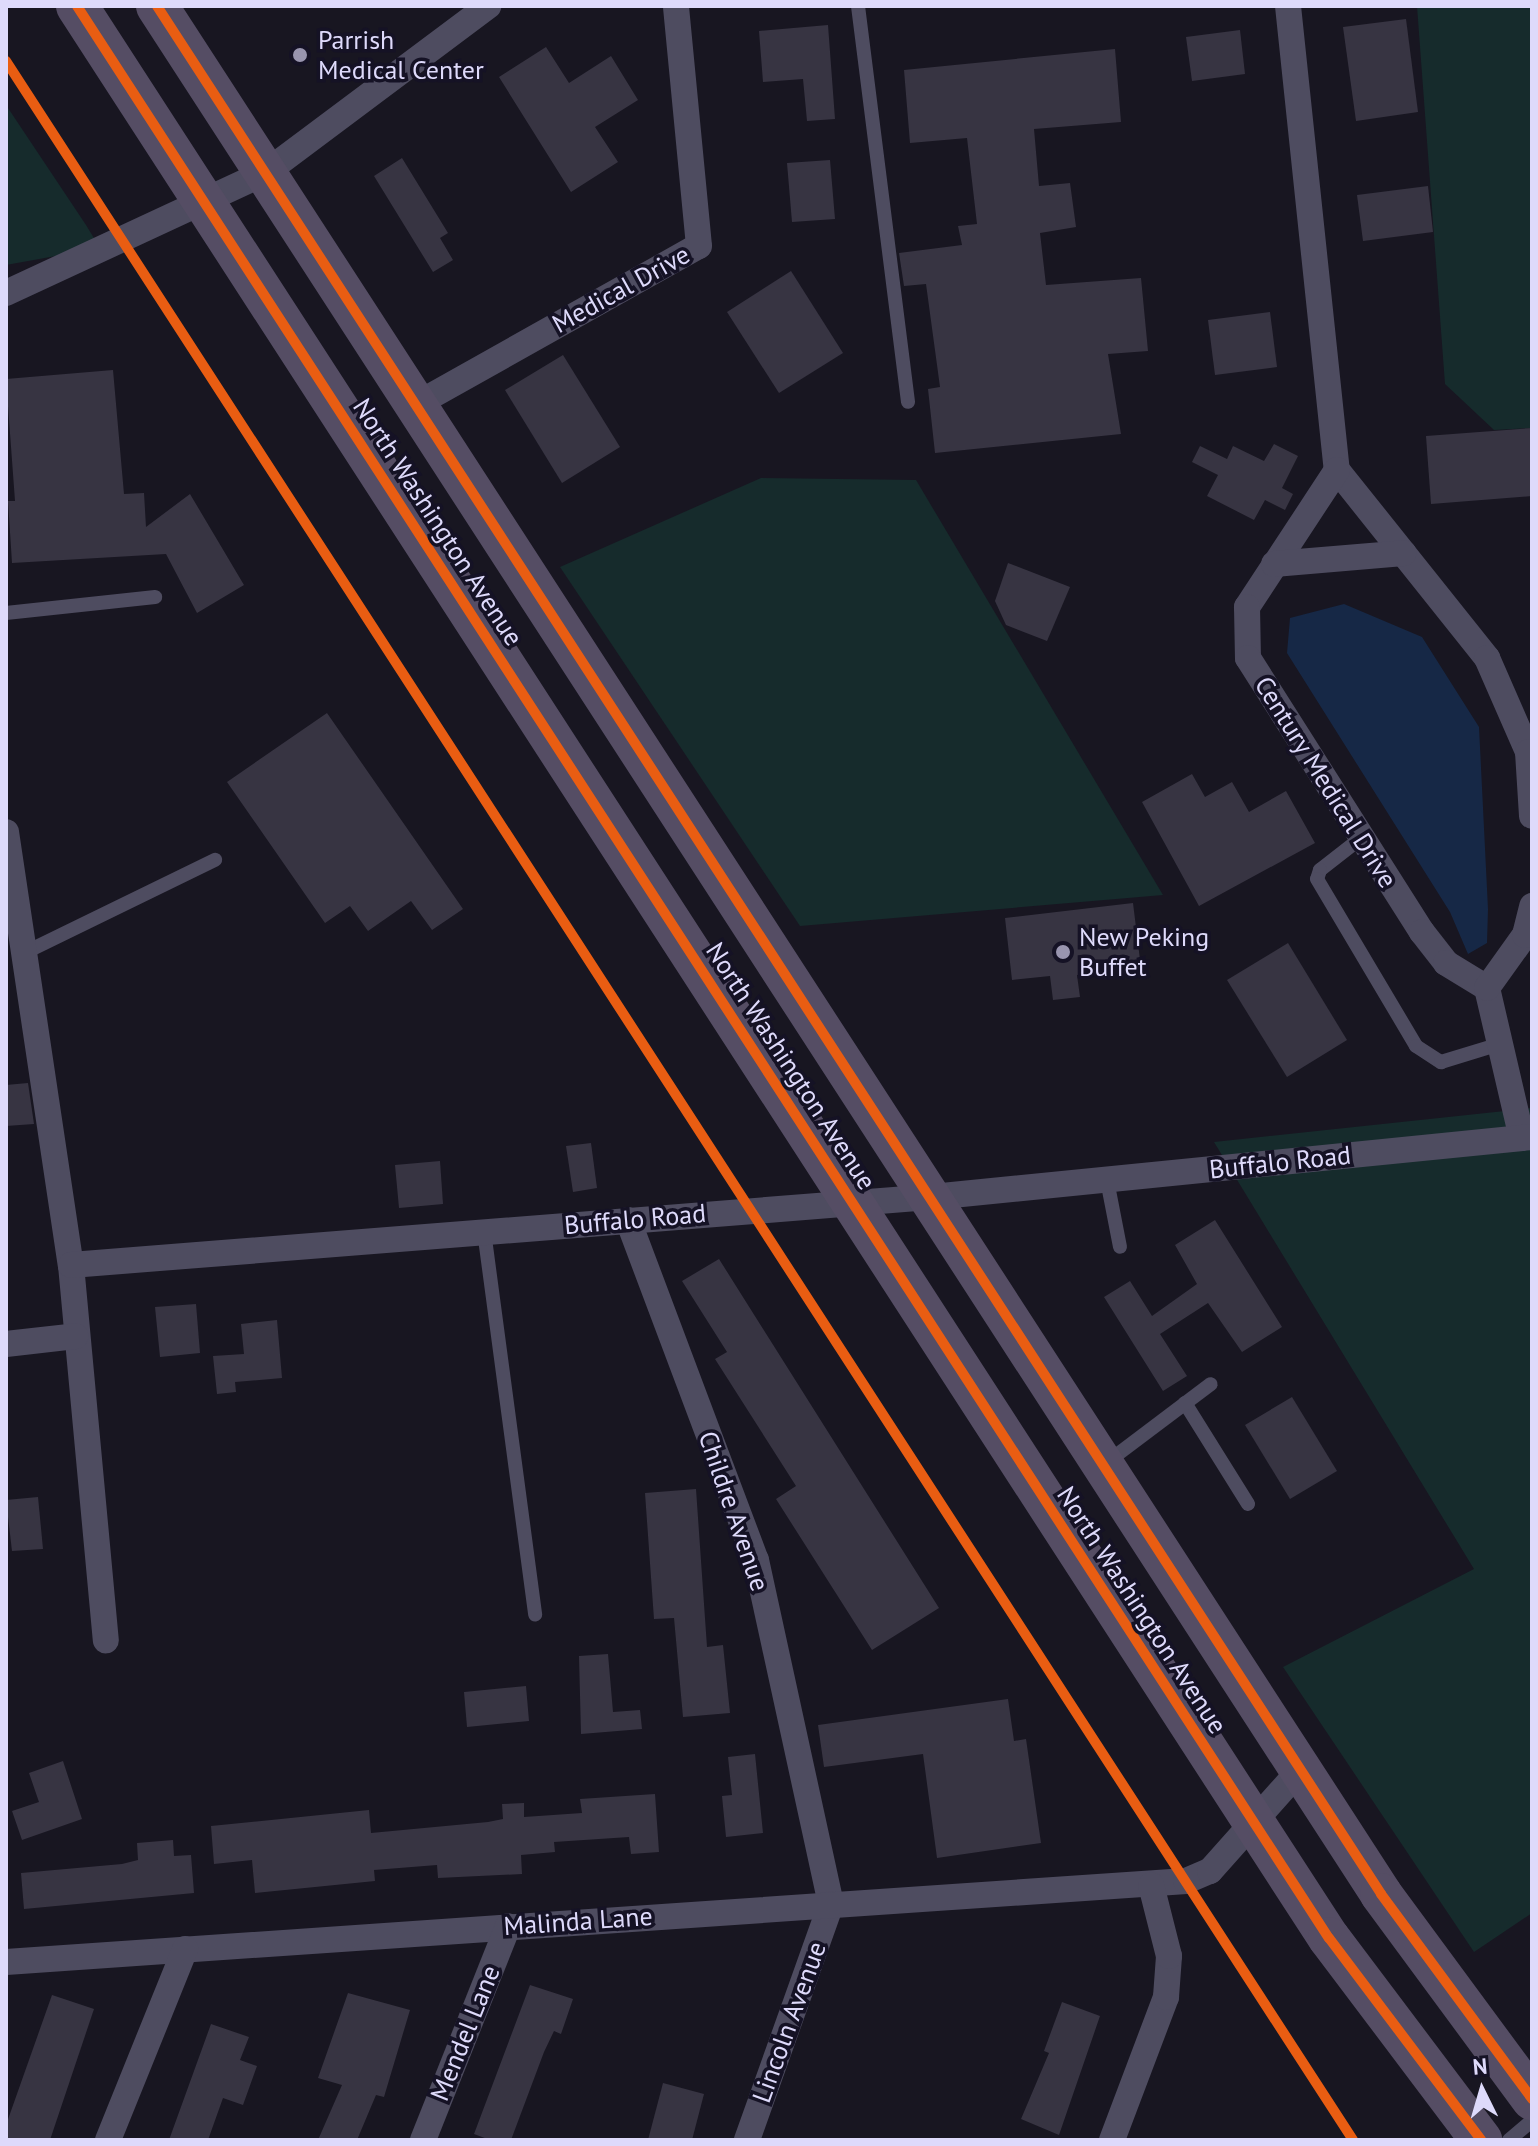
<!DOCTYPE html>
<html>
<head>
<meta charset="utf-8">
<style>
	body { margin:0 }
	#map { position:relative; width:1538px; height:2146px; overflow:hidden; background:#181621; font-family:"PT Sans",sans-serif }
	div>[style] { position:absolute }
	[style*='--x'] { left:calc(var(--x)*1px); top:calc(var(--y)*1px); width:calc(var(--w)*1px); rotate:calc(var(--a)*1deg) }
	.green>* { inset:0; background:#162b2c }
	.water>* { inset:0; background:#162846 }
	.building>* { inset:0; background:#373442 }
	.service>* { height:14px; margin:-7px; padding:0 7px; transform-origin:7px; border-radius:7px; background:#4e4c60 }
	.minor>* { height:26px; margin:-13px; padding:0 13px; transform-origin:13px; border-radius:13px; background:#4e4c60 }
	.primary>* { height:42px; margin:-21px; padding:0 21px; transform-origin:21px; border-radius:21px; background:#554d64 }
	.cycleway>* { height:10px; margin:-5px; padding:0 5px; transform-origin:5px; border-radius:5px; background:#e95d12 }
	.dots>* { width:22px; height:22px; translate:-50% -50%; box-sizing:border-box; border:4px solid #151225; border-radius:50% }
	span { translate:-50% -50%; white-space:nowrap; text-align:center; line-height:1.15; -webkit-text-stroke:7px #151225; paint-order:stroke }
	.poi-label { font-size:26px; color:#dedafb }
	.left { translate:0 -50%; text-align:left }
	.street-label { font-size:26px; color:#dedafb }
	.frame { position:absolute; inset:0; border:8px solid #dedafb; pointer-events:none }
	.north { position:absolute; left:1442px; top:2050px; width:80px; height:80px; -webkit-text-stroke:6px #151225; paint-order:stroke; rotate:355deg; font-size:22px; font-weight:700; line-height:32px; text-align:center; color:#dedafb }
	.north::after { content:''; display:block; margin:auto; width:28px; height:36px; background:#dedafb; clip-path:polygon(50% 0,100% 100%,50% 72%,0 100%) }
</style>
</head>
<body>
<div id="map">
	<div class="green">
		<div style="clip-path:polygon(1417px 6px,1532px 6px,1532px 428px,1494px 430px,1445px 384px)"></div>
		<div style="clip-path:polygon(6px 105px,86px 225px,100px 248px,6px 265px)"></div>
		<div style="clip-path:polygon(761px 478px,916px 480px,1163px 895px,800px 926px,560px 567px)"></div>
		<div style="clip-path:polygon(1532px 1108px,1532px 1913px,1474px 1952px,1283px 1667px,1474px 1569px,1214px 1142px)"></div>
	</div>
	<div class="water">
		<div style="clip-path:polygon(1344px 604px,1422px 637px,1479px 727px,1488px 909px,1487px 943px,1468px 954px,1450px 912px,1287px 653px,1290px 618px)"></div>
	</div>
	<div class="building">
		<div style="clip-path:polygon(1406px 19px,1418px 112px,1356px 121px,1343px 27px)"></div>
		<div style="clip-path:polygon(828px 25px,835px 119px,807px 121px,803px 79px,763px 82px,759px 31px)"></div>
		<div style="clip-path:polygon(1240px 30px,1245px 74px,1192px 81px,1186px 37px)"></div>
		<div style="clip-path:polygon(546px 47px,569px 83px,611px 56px,638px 100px,595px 127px,618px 162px,571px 192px,499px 77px)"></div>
		<div style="clip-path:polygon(1115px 49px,1121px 122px,1034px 129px,1039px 186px,1070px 183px,1076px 227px,1040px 233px,1046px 285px,1141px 278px,1148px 351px,1108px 354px,1121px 434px,935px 453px,928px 389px,940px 387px,926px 284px,904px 286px,899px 253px,962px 245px,958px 226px,977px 224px,967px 138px,910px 143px,904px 70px)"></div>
		<div style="clip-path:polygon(402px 158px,448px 233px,440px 238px,453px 260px,433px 272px,374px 176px)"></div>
		<div style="clip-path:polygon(830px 160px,835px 219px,792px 222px,787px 163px)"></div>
		<div style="clip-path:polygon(1428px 186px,1433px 232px,1363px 241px,1357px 195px)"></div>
		<div style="clip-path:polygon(791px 271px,843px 353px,779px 393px,727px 312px)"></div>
		<div style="clip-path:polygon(1270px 312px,1277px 367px,1215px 375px,1208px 320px)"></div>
		<div style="clip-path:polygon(563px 355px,620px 447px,562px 483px,505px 390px)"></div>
		<div style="clip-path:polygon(113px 370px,124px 494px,144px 493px,146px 527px,190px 494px,244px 585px,197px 613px,166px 554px,12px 563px,8px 501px,15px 501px,6px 379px)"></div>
		<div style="clip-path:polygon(1532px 428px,1532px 496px,1431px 504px,1426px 436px)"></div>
		<div style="clip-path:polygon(1274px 444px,1298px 456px,1282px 488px,1293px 494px,1285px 510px,1265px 500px,1254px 520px,1207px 496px,1218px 475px,1192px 462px,1200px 446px,1227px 459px,1233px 446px,1264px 461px)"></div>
		<div style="clip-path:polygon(1008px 563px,1070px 587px,1047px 641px,1006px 625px,995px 601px)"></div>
		<div style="clip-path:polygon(327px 713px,463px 909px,432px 930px,411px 901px,368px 931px,350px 906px,325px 923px,227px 782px)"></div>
		<div style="clip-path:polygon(1192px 774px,1205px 797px,1232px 782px,1249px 812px,1286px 791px,1315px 843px,1199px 906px,1142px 802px)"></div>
		<div style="clip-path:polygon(1133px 903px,1141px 968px,1077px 975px,1080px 997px,1053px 1000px,1050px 976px,1012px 980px,1005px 918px)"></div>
		<div style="clip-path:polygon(1288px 943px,1347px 1040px,1287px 1077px,1227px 980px)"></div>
		<div style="clip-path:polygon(28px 1083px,34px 1124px,6px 1126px,6px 1085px)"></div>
		<div style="clip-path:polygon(591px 1143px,597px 1188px,573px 1192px,566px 1146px)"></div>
		<div style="clip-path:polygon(440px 1161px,443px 1204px,399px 1208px,395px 1165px)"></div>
		<div style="clip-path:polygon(1215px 1220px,1282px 1327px,1242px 1352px,1208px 1303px,1160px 1334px,1187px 1376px,1163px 1391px,1104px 1297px,1130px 1281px,1152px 1316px,1197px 1284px,1175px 1245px)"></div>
		<div style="clip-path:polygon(719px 1259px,939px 1608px,872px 1650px,776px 1499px,796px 1486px,715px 1359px,727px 1352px,682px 1281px)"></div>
		<div style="clip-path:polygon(196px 1304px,200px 1353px,160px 1357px,155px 1307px)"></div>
		<div style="clip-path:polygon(277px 1320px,282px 1378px,235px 1382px,236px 1392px,217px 1394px,213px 1356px,244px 1354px,241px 1324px)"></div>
		<div style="clip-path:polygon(1292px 1397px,1337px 1471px,1290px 1499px,1245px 1425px)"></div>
		<div style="clip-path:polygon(696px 1489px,707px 1647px,723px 1645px,730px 1713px,683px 1717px,674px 1618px,654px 1619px,645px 1493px)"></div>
		<div style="clip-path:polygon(38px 1497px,43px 1549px,12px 1551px,6px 1500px)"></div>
		<div style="clip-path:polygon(608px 1654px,613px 1712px,640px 1710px,642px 1729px,581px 1734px,579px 1656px)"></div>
		<div style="clip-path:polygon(526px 1686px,529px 1721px,467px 1727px,464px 1692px)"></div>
		<div style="clip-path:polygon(1008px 1699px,1014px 1741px,1026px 1739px,1041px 1843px,937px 1858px,923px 1754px,824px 1767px,818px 1725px)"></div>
		<div style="clip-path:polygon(755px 1754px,763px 1833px,726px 1837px,722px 1796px,732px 1795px,728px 1757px)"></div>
		<div style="clip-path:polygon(63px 1761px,82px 1819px,22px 1840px,12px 1811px,39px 1802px,29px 1773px)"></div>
		<div style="clip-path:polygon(655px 1794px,659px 1852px,631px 1854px,629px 1837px,554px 1842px,555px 1852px,521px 1855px,522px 1874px,438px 1878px,437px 1865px,374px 1870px,375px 1881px,255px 1893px,252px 1860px,214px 1864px,211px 1826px,369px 1810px,371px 1833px,488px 1822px,503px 1819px,502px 1804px,524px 1803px,524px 1817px,582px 1813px,580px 1799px)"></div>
		<div style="clip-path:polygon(173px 1840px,174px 1856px,191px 1855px,194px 1893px,24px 1909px,21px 1873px,122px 1864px,138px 1860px,137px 1843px)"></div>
		<div style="clip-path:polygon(530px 1985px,573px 1999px,561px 2034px,554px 2031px,544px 2052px,511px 2140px,490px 2140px,474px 2134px)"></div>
		<div style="clip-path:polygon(348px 1993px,410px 2010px,384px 2097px,376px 2095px,357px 2140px,318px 2140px,342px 2085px,318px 2078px)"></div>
		<div style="clip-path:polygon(52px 1995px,94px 2009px,50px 2140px,6px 2140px,6px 2125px)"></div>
		<div style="clip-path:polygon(1062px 2002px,1100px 2016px,1059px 2135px,1021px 2119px,1049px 2053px,1044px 2051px)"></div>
		<div style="clip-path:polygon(211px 2024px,249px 2037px,240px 2060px,257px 2066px,243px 2105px,223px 2098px,208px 2140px,169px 2140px)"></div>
		<div style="clip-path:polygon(663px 2083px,704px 2094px,692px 2140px,648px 2140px)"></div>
	</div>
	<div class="service">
		<div style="--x:858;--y:6;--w:399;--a:82.8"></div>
		<div style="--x:6;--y:613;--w:150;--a:-6.1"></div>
		<div style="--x:1361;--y:838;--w:52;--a:142"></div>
		<div style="--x:1320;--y:870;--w:9;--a:108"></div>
		<div style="--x:1317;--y:879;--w:194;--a:59.3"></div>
		<div style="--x:1416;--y:1046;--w:30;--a:33"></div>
		<div style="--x:1441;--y:1062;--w:62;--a:-17"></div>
		<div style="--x:22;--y:954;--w:215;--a:-26"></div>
		<div style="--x:1107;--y:1180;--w:68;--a:79"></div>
		<div style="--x:484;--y:1231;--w:387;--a:82.4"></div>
		<div style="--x:1185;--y:1403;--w:119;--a:58"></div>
		<div style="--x:1106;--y:1463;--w:131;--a:-37"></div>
		<div style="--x:1509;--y:2140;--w:30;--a:-40"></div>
	</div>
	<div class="minor">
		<div style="--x:1288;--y:6;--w:467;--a:84"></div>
		<div style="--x:1337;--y:470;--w:241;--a:51.4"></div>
		<div style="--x:1487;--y:658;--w:103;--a:66.4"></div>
		<div style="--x:1528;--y:752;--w:64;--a:86.4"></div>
		<div style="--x:6;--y:293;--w:285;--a:-24.9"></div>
		<div style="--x:265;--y:173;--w:279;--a:-36.8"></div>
		<div style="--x:417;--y:404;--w:323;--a:-29.3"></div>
		<div style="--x:699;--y:246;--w:241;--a:-95.5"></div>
		<div style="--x:1337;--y:470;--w:164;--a:123.3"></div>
		<div style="--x:1247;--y:607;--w:51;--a:88.9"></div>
		<div style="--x:1248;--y:658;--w:325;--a:57.6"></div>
		<div style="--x:1422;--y:932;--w:39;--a:52"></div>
		<div style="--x:1446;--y:963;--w:48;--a:31.4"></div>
		<div style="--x:1487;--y:988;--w:154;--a:76.9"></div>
		<div style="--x:1274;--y:564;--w:130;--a:-4.8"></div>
		<div style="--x:6;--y:832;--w:438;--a:81.5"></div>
		<div style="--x:71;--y:1265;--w:377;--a:84.7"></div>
		<div style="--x:1487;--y:988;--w:65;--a:-54.4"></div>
		<div style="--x:1525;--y:935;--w:30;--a:-76"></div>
		<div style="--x:628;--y:1220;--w:363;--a:69.4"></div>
		<div style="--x:756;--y:1560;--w:352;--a:77.7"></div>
		<div style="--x:831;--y:1904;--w:251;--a:109.6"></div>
		<div style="--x:71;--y:1265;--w:864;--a:-4.52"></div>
		<div style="--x:932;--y:1197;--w:603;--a:-5.71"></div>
		<div style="--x:6;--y:1344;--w:70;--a:-6.5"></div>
		<div style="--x:6;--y:1962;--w:1183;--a:-3.93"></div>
		<div style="--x:1186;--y:1881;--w:26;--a:-23"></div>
		<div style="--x:1210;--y:1871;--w:137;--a:-48.3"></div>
		<div style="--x:108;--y:2140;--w:206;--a:-68"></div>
		<div style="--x:423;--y:2140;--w:230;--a:-68.3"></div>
		<div style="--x:1112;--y:2140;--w:153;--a:-69.3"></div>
		<div style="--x:1166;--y:1997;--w:41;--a:-85.8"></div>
		<div style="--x:1169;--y:1956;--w:73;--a:-104.2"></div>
	</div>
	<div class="primary">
		<div style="--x:77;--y:6;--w:2302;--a:57.06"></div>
		<div style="--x:1329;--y:1938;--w:253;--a:53"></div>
		<div style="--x:157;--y:6;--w:2250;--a:57.04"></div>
		<div style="--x:1381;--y:1894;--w:255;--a:53.6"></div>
	</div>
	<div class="cycleway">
		<div style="--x:77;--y:6;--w:2302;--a:57.06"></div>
		<div style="--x:1329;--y:1938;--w:253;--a:53"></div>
		<div style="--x:157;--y:6;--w:2250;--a:57.04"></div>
		<div style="--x:1381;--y:1894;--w:255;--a:53.6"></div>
		<div style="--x:6;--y:61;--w:2477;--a:57.06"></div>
	</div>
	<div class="dots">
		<div style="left:300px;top:55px;background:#9995af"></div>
		<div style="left:1063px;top:952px;background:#9995af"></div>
	</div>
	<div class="poi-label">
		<span class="left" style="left:318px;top:55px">Parrish<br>Medical Center</span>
		<span class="left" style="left:1079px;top:952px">New Peking<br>Buffet</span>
	</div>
	<div class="street-label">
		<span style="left:621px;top:289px;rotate:-29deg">Medical Drive</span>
		<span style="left:438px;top:522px;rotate:57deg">North Washington Avenue</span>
		<span style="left:1326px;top:782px;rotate:58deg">Century Medical Drive</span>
		<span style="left:791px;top:1066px;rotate:57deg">North Washington Avenue</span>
		<span style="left:1280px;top:1162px;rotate:-6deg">Buffalo Road</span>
		<span style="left:635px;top:1219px;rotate:-5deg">Buffalo Road</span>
		<span style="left:734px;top:1511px;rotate:71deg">Childre Avenue</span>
		<span style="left:1142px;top:1610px;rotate:57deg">North Washington Avenue</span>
		<span style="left:578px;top:1921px;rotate:-4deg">Malinda Lane</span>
		<span style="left:789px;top:2022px;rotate:-70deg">Lincoln Avenue</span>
		<span style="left:465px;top:2033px;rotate:-68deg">Mendel Lane</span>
	</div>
	<div class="frame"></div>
	<div class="north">N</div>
</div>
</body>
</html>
